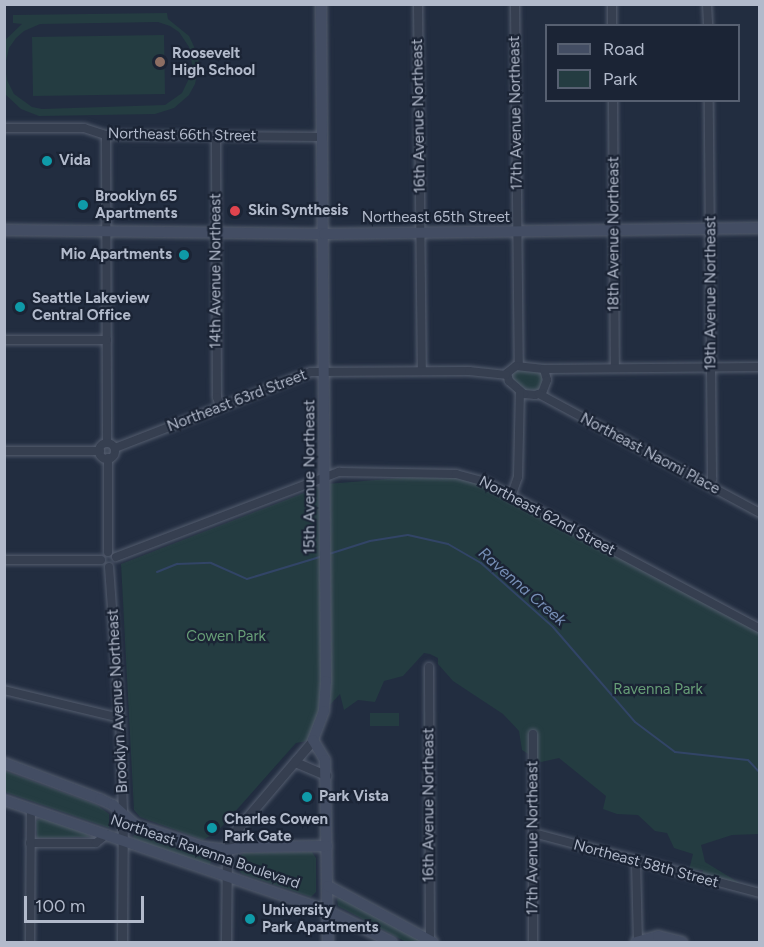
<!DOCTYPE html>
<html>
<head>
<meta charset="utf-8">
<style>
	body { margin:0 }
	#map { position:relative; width:764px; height:947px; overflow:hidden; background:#222d40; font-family:Figtree,sans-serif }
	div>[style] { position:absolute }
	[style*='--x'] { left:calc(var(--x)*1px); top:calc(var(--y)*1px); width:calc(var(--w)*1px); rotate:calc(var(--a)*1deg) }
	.green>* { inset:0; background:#243c41 }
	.stream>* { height:2px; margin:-1px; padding:0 1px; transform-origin:1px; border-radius:1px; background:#324567 }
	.roads { filter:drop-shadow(0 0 2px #545d6e) drop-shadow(0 0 2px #545d6e) }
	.minor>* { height:8px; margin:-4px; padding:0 4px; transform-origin:4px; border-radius:4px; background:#363f50 }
	.minor>.ring { margin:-4px; padding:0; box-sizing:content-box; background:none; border:8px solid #363f50; border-radius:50% }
	.tertiary>* { height:9px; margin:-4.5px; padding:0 4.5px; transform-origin:4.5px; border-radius:4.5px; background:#363f50 }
	.secondary>* { height:10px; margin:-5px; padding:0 5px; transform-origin:5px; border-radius:5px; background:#434d63 }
	.dots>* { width:16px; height:16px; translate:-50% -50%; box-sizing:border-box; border:3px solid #1b2435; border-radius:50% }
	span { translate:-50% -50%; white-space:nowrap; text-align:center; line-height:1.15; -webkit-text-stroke:4.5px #1b2435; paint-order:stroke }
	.poi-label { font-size:15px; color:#b2bacb; font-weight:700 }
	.left { translate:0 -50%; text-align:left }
	.right { translate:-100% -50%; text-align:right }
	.street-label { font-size:15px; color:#b2bacb }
	.park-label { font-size:15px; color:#679e77 }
	.water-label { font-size:16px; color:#768eb5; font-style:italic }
	.frame { position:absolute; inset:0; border:6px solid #b2bacb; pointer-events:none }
	.legend { position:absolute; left:545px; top:24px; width:195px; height:78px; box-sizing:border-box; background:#1b2435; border:2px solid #576071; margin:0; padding:8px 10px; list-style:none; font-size:18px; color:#b2bacb }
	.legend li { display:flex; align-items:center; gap:12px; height:30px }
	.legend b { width:30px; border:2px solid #576071 }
	.scale { position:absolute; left:24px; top:896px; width:120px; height:27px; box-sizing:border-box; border:3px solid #b2bacb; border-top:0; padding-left:8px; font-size:18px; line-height:21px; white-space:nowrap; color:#b2bacb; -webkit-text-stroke:4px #1b2435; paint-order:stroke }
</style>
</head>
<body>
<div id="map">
	<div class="green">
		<div style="clip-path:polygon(167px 13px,168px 19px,189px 36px,198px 55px,199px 66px,195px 84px,189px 95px,174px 108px,155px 114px,39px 116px,21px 109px,5px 94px,5px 66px,7px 80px,14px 94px,32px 107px,42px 109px,165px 105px,182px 93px,193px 70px,189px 47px,179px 32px,170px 26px,158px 22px,40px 24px,24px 31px,16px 38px,9px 48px,5px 65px,4px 41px,22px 24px,13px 23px,13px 15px)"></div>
		<div style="clip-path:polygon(164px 35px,165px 94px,33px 96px,32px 37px)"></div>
		<div style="clip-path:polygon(514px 369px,541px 371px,544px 379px,538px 391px,523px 390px,510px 378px)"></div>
		<div style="clip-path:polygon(426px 474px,475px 479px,497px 493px,515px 494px,759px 631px,759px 834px,732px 835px,701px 845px,705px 862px,741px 884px,702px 874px,703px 870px,689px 870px,693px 854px,674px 848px,667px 833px,655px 831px,638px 815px,617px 814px,603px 809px,606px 796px,559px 758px,541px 762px,522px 750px,519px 731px,503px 714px,453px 681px,438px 664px,438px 658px,430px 654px,424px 653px,403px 676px,384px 681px,375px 702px,358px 700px,344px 710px,340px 694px,324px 711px,313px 740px,296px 743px,217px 832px,203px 840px,140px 817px,134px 810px,121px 564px,327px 484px,412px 477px)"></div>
		<div style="clip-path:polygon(370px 713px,399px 713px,399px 726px,370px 726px)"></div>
		<div style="clip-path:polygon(5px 771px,97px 805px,109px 814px,109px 828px,5px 792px)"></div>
		<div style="clip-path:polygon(42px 818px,87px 834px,89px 837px,37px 838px,36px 821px)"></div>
		<div style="clip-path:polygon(136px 834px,211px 860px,210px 866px,134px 840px,133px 836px)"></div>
		<div style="clip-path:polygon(312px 852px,316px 858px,316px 892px,311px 897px,242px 874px,236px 867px,237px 858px,244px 853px)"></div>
		<div style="clip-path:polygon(341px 897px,421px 941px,420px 942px,406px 942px,338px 906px,337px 899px)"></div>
	</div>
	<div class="stream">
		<div style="--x:329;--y:554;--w:43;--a:-17.6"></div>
		<div style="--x:370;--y:541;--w:38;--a:-9"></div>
		<div style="--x:408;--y:535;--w:41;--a:12.7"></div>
		<div style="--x:448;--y:544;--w:38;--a:30"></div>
		<div style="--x:481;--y:563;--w:96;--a:41.6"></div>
		<div style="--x:553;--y:627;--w:125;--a:49.2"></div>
		<div style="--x:635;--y:722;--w:50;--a:36.9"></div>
		<div style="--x:675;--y:752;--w:73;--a:6.3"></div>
		<div style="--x:748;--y:760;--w:18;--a:47"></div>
		<div style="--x:157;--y:572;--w:22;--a:-22"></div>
		<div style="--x:177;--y:564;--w:34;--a:-2"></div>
		<div style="--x:211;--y:563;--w:39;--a:24"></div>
		<div style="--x:247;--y:579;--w:76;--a:-16.8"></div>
	</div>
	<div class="roads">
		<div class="minor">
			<div style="--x:418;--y:4;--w:367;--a:89.4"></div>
			<div style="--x:515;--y:4;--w:361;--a:89.4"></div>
			<div style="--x:612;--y:4;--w:22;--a:90"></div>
			<div style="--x:707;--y:4;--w:22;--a:87"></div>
			<div style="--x:613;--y:100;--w:268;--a:89.6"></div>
			<div style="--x:4;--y:128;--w:80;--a:0"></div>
			<div style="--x:84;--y:128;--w:23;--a:18"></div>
			<div style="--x:106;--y:135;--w:217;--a:0.5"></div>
			<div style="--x:106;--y:135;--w:308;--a:89.8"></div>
			<div style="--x:216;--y:136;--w:261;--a:89.8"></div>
			<div style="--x:217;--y:397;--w:9;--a:72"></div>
			<div style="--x:4;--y:340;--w:103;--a:0"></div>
			<div style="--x:516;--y:366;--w:28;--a:6"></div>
			<div style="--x:544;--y:369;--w:11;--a:75"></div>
			<div style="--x:547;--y:380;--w:14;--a:111"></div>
			<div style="--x:542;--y:393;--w:7;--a:164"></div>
			<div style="--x:535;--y:395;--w:11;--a:-175"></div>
			<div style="--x:524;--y:394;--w:20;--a:-139"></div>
			<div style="--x:509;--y:381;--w:8;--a:-104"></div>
			<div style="--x:507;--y:373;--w:11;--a:-38"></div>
			<div style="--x:544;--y:369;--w:216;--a:-0.5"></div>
			<div style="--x:539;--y:394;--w:251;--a:28.3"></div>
			<div class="ring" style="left:99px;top:443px;width:8px;height:8px"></div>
			<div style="--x:115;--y:448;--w:210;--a:-21.2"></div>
			<div style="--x:311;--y:372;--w:158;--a:-0.4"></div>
			<div style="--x:469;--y:371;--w:37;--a:6"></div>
			<div style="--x:4;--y:451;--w:96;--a:0"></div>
			<div style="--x:108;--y:458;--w:94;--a:90"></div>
			<div style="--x:709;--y:485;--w:7;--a:-63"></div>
			<div style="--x:712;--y:479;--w:379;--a:-90.5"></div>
			<div style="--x:511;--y:497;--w:21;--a:-71"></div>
			<div style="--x:518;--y:477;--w:85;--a:-88.7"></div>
			<div style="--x:116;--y:557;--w:239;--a:-20.9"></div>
			<div style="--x:339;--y:472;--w:117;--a:1"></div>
			<div style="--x:456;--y:474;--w:30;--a:15"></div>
			<div style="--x:485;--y:482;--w:312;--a:28.1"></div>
			<div style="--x:4;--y:560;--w:97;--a:0"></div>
			<div style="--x:109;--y:567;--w:151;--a:85.8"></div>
			<div style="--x:120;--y:718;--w:96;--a:88.2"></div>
			<div style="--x:429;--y:667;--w:275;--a:89.8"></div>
			<div style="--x:4;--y:690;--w:119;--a:13.6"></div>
			<div style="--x:533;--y:833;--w:235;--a:14.8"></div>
			<div style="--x:30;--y:843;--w:66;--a:0"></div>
			<div style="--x:96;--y:843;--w:14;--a:-39"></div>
			<div style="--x:636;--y:862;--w:80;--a:88.6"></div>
			<div style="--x:30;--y:942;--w:133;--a:-89.6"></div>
			<div style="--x:533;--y:942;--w:208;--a:-90"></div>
		</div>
		<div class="tertiary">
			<div style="--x:295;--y:762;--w:34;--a:23"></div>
			<div style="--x:122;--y:942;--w:128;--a:-89.6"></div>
			<div style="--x:226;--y:942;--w:92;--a:-89.4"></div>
			<div style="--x:227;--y:850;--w:16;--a:-72"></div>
			<div style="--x:232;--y:835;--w:125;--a:-49.5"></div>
		</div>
		<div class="secondary">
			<div style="--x:321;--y:4;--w:677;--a:89.58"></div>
			<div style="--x:326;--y:681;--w:30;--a:94"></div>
			<div style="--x:324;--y:711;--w:31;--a:111"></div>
			<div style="--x:313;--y:740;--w:23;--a:59"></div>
			<div style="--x:325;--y:760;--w:182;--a:89.1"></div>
			<div style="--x:4;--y:230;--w:320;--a:0.7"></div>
			<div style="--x:324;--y:234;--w:436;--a:-0.8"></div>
			<div style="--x:4;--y:763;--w:103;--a:20.6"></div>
			<div style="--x:100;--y:799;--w:14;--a:25"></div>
			<div style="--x:113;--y:805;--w:30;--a:42"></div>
			<div style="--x:135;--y:825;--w:72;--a:17.7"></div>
			<div style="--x:204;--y:847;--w:23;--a:7"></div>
			<div style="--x:227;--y:850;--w:17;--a:-10"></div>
			<div style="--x:244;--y:847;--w:83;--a:-0.7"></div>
			<div style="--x:4;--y:800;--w:342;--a:18.9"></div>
			<div style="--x:328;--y:911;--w:71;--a:25.8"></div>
			<div style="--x:328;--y:886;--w:119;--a:28.1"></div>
			<div style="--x:636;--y:942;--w:23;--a:-15"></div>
			<div style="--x:658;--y:936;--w:25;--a:14"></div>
		</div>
	</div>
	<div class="dots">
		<div style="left:160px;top:62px;background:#8d6e63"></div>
		<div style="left:47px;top:161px;background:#0f9aa8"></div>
		<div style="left:83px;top:205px;background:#0f9aa8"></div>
		<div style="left:235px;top:211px;background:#e0444e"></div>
		<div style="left:184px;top:255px;background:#0f9aa8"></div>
		<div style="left:20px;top:307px;background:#0f9aa8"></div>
		<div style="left:307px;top:797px;background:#0f9aa8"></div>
		<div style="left:212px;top:828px;background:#0f9aa8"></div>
		<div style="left:250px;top:919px;background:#0f9aa8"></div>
	</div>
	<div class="poi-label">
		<span class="left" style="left:172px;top:62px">Roosevelt<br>High School</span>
		<span class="left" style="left:59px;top:161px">Vida</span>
		<span class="left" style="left:95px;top:205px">Brooklyn 65<br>Apartments</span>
		<span class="left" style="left:248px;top:211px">Skin Synthesis</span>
		<span class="right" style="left:172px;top:255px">Mio Apartments</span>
		<span class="left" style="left:32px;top:307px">Seattle Lakeview<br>Central Office</span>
		<span class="left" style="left:319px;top:797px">Park Vista</span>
		<span class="left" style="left:224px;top:828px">Charles Cowen<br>Park Gate</span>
		<span class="left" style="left:262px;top:919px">University<br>Park Apartments</span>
	</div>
	<div class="street-label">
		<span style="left:516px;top:113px;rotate:-91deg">17th Avenue Northeast</span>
		<span style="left:419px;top:116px;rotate:-91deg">16th Avenue Northeast</span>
		<span style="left:182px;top:135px;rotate:1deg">Northeast 66th Street</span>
		<span style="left:436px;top:218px">Northeast 65th Street</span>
		<span style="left:614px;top:234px;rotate:-90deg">18th Avenue Northeast</span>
		<span style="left:216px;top:271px;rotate:-90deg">14th Avenue Northeast</span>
		<span style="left:711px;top:293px;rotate:-90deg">19th Avenue Northeast</span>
		<span style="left:237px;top:401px;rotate:-21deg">Northeast 63rd Street</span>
		<span style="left:650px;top:454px;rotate:28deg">Northeast Naomi Place</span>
		<span style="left:310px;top:477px;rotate:-90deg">15th Avenue Northeast</span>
		<span style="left:547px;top:516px;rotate:28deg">Northeast 62nd Street</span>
		<span style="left:118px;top:701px;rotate:-93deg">Brooklyn Avenue Northeast</span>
		<span style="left:429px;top:805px;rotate:-90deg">16th Avenue Northeast</span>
		<span style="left:533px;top:838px;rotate:-90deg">17th Avenue Northeast</span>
		<span style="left:205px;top:852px;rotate:19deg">Northeast Ravenna Boulevard</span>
		<span style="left:646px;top:864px;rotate:15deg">Northeast 58th Street</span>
	</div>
	<div class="park-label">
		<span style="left:226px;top:637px">Cowen Park</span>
		<span style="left:658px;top:690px">Ravenna Park</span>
	</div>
	<div class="water-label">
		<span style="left:522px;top:587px;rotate:41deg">Ravenna Creek</span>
	</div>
	<div class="frame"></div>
	<ul class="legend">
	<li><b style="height:8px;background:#434d63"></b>Road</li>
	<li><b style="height:16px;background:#243c41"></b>Park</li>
	</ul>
	<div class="scale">100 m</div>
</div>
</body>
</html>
